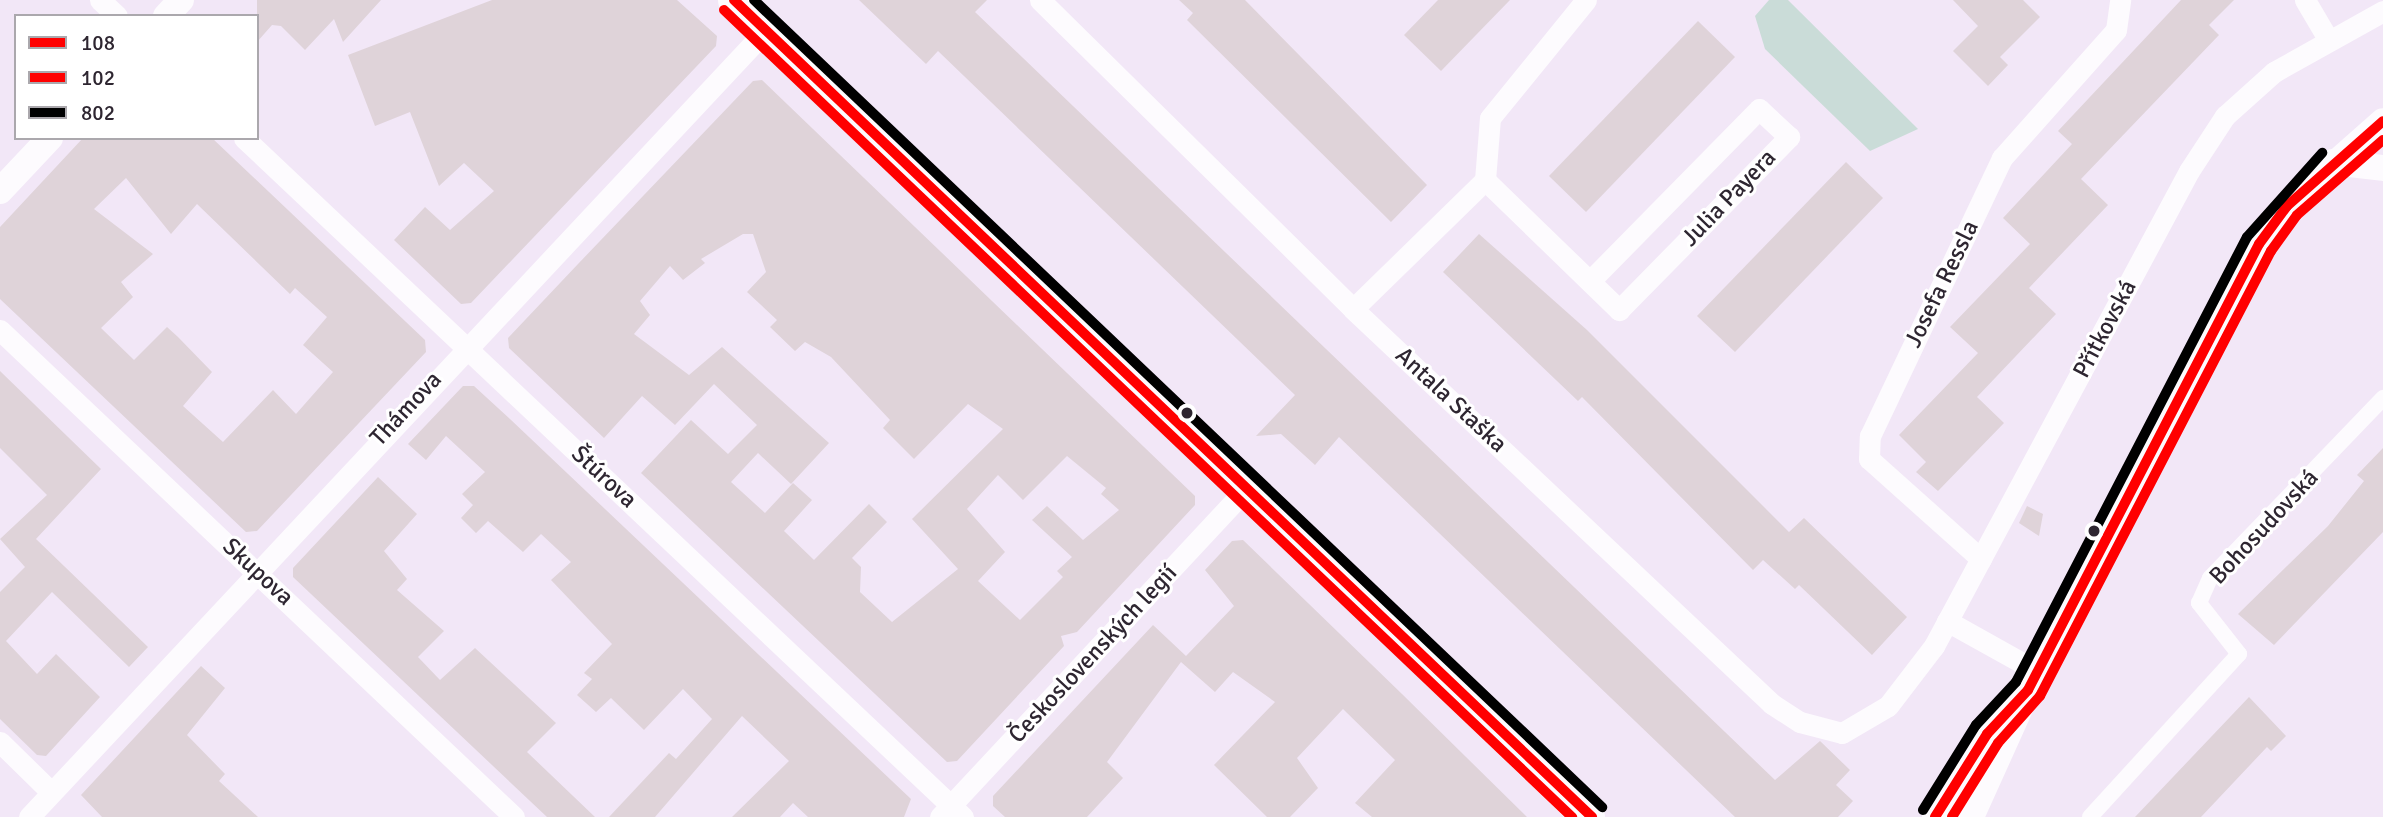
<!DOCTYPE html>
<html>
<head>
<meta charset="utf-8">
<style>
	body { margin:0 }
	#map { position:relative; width:2383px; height:817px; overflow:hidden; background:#f2e7f7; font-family:Signika,sans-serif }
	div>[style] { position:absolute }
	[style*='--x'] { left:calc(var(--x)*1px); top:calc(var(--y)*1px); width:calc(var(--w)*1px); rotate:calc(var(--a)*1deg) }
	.green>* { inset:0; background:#cadcd8 }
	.building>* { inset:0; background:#dfd3d9 }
	.pedestrian>* { height:16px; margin:-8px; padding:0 8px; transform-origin:8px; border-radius:8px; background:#fdfbfe }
	.minor>* { height:21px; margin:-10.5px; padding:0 10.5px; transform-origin:10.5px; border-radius:10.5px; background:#fdfbfe }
	.tertiary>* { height:26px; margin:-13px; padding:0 13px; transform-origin:13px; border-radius:13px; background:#fdfbfe }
	.primary>* { height:33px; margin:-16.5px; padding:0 16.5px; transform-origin:16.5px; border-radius:16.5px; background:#fdfbfe }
	.bus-1>* { height:10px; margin:-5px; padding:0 5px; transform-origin:5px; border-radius:5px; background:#f00 }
	.bus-2>* { height:10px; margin:-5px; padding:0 5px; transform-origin:5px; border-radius:5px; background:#f00 }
	.bus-3>* { height:10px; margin:-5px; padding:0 5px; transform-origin:5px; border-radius:5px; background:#000 }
	.dots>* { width:19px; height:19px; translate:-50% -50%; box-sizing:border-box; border:4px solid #fff; border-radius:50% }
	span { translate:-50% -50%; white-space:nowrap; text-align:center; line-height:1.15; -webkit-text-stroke:6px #fff; paint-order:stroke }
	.street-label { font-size:24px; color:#2e2631 }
	.legend { position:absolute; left:14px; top:14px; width:245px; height:126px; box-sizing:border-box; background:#fff; border:2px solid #aba8ad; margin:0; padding:9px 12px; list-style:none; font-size:21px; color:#2e2631 }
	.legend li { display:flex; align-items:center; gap:14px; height:35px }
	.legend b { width:35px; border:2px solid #aba8ad }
</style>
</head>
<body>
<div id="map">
	<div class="green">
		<div style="clip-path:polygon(1769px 0,1788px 0,1918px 129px,1870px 151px,1765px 49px,1755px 16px)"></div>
	</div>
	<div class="building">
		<div style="clip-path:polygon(257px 0,381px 0,343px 42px,334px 19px,305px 50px,281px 26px,272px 25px,257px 42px)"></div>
		<div style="clip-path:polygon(492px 0,677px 0,717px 36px,716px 46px,471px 303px,461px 304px,394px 240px,425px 207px,450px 230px,494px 191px,464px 163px,439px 186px,410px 112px,375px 126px,348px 55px)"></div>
		<div style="clip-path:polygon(859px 0,987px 0,975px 12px,1775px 780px,1820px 741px,1850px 770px,1836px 785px,1853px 801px,1838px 817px,1735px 817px,1339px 437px,1315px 465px,1281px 434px,1256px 436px,1295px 395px,938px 51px,926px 64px)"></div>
		<div style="clip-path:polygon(1179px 0,1245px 0,1427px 185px,1391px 222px,1187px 20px,1193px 13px)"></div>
		<div style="clip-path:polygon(1438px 0,1510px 0,1441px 71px,1404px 35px)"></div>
		<div style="clip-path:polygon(1953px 0,2023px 0,2040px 17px,2000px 57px,2008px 65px,1988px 86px,1953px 51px,1978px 26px)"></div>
		<div style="clip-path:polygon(2181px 0,2234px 0,2209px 25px,2219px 35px,2081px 179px,2108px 205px,2029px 288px,2056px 314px,1977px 397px,2004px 423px,1938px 491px,1916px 472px,1926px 462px,1899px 435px,1978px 353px,1950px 327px,2030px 244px,2003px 218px,2072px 144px,2058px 131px)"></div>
		<div style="clip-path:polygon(1698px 21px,1735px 57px,1586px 212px,1549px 176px)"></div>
		<div style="clip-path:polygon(evenodd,762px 80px,1195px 496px,1195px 505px,1077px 632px,1061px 636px,1064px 646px,957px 761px,947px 762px,641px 473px,691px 420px,728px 454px,757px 425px,714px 384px,675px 425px,642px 396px,604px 438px,509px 348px,508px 338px,578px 264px,753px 81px,762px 80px,743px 234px,753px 234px,766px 272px,747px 292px,777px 320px,770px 327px,795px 351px,805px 342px,831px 357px,890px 420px,883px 428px,914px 459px,968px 404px,1003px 429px,912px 519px,958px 569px,892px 622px,860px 592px,861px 567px,852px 558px,887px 522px,869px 504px,814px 560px,784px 531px,812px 500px,793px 483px,765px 513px,731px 482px,758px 453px,791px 484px,829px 443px,722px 347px,689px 375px,634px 334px,650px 315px,640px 301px,670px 266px,683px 280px,705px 263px,701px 259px,743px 234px,762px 80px,1067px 456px,1106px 488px,1101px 494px,1119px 510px,1083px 540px,1047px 506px,1032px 520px,1072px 557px,1057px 571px,1063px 577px,1020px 620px,978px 581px,1005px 552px,967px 509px,998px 475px,1023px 500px,1067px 456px)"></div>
		<div style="clip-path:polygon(evenodd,83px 138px,212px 138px,425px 340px,426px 352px,257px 531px,246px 532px,0 299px,0 227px,83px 138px,126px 178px,171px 234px,197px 204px,290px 294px,295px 288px,327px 317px,303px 345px,333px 372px,296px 414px,273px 390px,223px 442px,183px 406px,212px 372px,178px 337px,167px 327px,134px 360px,101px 328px,133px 297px,121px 282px,153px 254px,94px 209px,126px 178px)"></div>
		<div style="clip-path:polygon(1846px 162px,1883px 198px,1735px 352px,1697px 316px)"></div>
		<div style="clip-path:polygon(1479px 234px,1587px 330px,1789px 532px,1804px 518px,1907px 617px,1872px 655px,1799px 585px,1795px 589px,1763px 560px,1753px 570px,1582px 397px,1578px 401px,1443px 272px)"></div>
		<div style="clip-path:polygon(0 371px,101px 469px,36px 539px,148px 647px,129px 667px,52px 592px,6px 641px,37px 674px,56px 654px,100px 697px,46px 756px,37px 755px,0 719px,0 592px,25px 567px,0 539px,47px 495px,0 448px)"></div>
		<div style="clip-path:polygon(463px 386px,474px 386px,510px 419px,911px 799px,904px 817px,808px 817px,793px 803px,780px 817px,732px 817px,789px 761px,742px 716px,655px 817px,609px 817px,669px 753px,676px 759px,712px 719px,683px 689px,644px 730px,611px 698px,596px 712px,577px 695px,592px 679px,584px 673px,612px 644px,551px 580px,571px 562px,541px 534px,523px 552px,488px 521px,476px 533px,461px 518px,473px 505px,462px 494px,485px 472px,446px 436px,426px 460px,408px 444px)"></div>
		<div style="clip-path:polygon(2383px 448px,2383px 532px,2274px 645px,2238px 614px,2328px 526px,2364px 481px,2357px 475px)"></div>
		<div style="clip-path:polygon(378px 477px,417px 514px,384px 551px,407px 579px,397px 590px,444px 631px,418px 657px,440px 680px,475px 648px,556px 723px,527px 752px,595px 817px,547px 817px,293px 577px,293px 568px)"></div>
		<div style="clip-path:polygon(2027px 506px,2043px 514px,2039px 536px,2019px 523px)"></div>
		<div style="clip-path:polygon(1243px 540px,1402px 694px,1527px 817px,1372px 817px,1355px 803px,1395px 760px,1343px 709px,1297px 758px,1318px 788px,1290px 817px,1267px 817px,1214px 765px,1275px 702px,1233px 672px,1215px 692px,1181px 662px,1107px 762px,1123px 778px,1087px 817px,1005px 817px,993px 806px,993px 796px,1153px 625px,1186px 656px,1234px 606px,1205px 570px,1232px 541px)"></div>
		<div style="clip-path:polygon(201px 666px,225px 688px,187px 735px,225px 774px,219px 781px,258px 817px,102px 817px,81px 795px)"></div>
		<div style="clip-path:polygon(2249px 697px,2286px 736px,2271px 751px,2267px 747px,2201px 817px,2135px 817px)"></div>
	</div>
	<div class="pedestrian">
		<div style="--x:2090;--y:817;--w:221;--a:-47.6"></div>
		<div style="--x:2239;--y:654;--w:65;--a:-128.1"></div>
		<div style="--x:2199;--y:603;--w:27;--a:-66"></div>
		<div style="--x:2210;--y:578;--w:250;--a:-46.1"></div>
	</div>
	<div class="minor">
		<div style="--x:100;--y:0;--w:23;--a:43"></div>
		<div style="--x:1040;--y:0;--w:440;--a:44.6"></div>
		<div style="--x:1353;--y:309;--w:576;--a:43.31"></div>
		<div style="--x:1772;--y:704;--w:33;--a:33"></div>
		<div style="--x:1800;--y:722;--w:43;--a:14.7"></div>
		<div style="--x:1842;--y:733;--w:53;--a:-30.4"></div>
		<div style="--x:1888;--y:706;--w:76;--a:-52.5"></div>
		<div style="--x:1934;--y:646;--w:539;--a:-61.77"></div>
		<div style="--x:2189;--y:171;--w:66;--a:-56.8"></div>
		<div style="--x:2225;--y:116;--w:66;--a:-41.9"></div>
		<div style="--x:2274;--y:72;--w:125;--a:-29.2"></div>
		<div style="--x:2305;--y:0;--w:45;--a:59.5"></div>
		<div style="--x:244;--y:138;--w:989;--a:43.36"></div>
		<div style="--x:1485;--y:180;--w:187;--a:44.1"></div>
		<div style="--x:1619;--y:310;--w:243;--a:-45.5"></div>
		<div style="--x:1789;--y:137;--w:41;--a:-137"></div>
		<div style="--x:1759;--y:109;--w:241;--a:134.5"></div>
		<div style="--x:1353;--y:309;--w:185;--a:-44.3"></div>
		<div style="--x:1485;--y:180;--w:62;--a:-85.4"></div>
		<div style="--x:1490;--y:118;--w:152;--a:-50.9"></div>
		<div style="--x:0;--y:330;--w:708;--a:43.45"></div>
		<div style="--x:1981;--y:559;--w:150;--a:-138.2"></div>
		<div style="--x:1869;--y:459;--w:23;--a:-88"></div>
		<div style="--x:1870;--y:436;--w:308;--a:-64.6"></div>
		<div style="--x:2002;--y:158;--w:171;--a:-48.3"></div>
		<div style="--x:2116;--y:30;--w:30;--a:-82"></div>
		<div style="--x:1947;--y:621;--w:103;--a:29.1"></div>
		<div style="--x:0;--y:742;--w:71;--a:44.4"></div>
		<div style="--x:29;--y:817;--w:1078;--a:-46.88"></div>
		<div style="--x:940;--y:817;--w:447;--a:-47"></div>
	</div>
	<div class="tertiary">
		<div style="--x:166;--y:16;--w:22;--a:-47"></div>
		<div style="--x:2332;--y:162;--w:51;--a:6.7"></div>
		<div style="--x:0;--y:191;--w:73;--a:-46.7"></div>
		<div style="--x:1935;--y:817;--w:84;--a:-58.2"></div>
		<div style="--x:1979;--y:746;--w:55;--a:-50.2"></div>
		<div style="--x:1971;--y:817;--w:160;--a:-65.7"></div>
		<div style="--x:2037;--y:671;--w:481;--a:-62.5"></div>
		<div style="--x:2259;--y:244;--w:47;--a:-53.6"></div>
		<div style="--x:2287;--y:206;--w:128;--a:-41.5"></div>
	</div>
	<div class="primary">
		<div style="--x:734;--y:0;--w:1182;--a:43.73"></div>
	</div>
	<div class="bus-1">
		<div style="--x:734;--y:0;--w:1185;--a:43.6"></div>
		<div style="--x:1935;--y:817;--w:98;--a:-57.9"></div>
		<div style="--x:1987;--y:734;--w:60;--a:-47"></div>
		<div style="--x:2028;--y:690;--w:502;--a:-62.62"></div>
		<div style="--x:2259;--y:244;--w:47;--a:-53.6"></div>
		<div style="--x:2287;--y:206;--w:128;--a:-41.5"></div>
	</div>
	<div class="bus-2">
		<div style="--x:724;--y:10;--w:1171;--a:43.58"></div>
		<div style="--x:1952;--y:817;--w:87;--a:-58.1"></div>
		<div style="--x:1998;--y:743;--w:63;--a:-48.2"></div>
		<div style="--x:2040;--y:696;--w:501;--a:-62.57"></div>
		<div style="--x:2271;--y:251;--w:44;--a:-54.2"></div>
		<div style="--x:2297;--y:215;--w:114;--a:-41.1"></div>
	</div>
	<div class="bus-3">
		<div style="--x:754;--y:0;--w:1171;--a:43.58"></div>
		<div style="--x:1923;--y:810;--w:100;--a:-58.1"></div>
		<div style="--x:1976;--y:725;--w:59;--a:-47.1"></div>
		<div style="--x:2016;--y:682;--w:501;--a:-62.57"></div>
		<div style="--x:2247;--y:237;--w:113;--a:-48.2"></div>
	</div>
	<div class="dots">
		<div style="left:1187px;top:413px;background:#2e2631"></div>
		<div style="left:2094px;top:531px;background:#2e2631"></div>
	</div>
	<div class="street-label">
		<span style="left:1729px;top:198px;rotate:-46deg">Julia Payera</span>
		<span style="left:1942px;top:284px;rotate:-64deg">Josefa Ressla</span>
		<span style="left:2105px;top:329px;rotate:-62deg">Přítkovská</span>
		<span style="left:1451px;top:400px;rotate:43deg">Antala Staška</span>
		<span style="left:406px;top:409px;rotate:-47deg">Thámova</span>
		<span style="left:604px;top:477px;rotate:43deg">Štúrova</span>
		<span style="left:2264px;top:527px;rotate:-47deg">Bohosudovská</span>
		<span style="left:258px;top:572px;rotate:43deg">Skupova</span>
		<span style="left:1093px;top:654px;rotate:-47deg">Československých legií</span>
	</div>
	<ul class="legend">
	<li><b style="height:9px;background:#f00"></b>108</li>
	<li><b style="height:9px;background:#f00"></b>102</li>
	<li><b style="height:9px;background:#000"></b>802</li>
	</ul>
</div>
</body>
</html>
